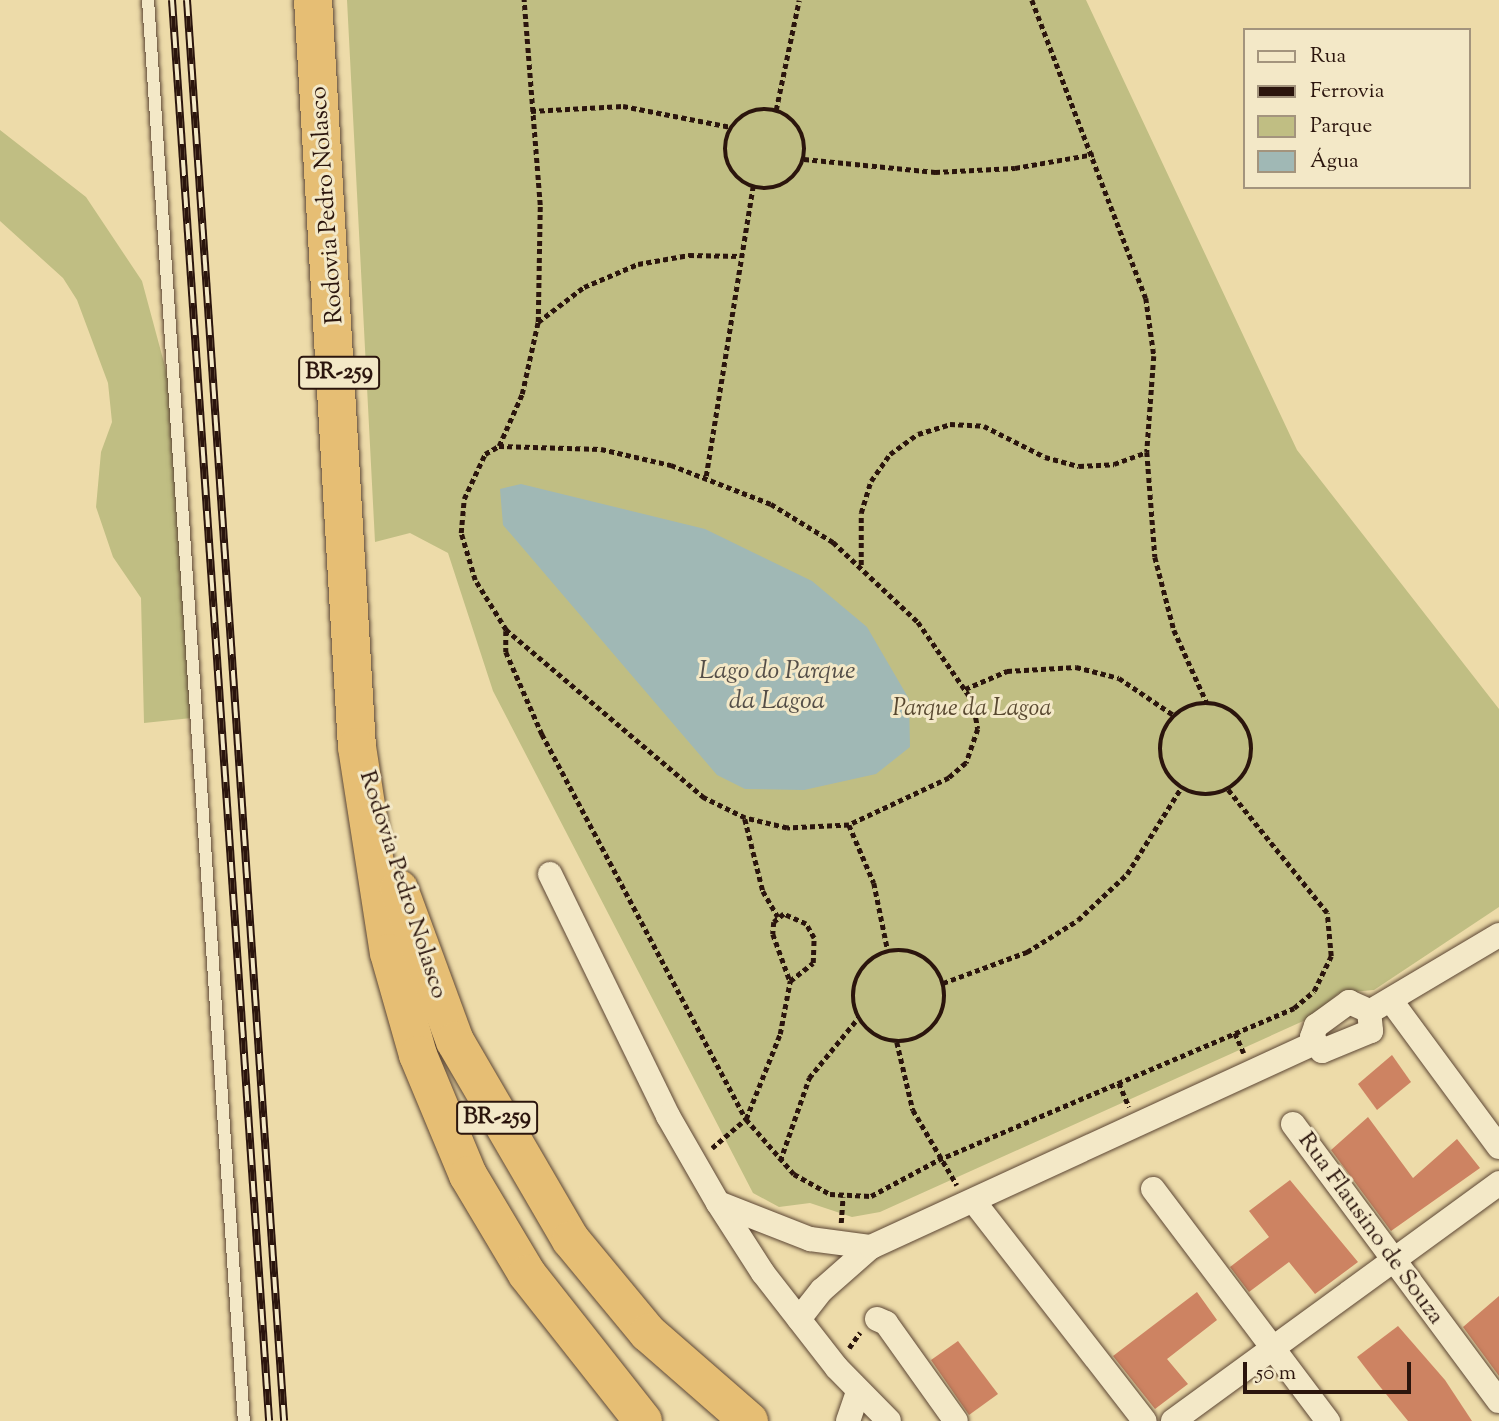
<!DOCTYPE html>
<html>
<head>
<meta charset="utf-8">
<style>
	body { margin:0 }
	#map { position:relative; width:1499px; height:1421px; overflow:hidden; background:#eddba9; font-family:"Sorts Mill Goudy",serif }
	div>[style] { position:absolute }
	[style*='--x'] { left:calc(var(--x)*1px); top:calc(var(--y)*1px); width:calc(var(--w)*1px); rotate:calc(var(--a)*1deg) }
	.green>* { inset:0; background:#c0be83 }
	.water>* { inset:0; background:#a0b8b5 }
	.building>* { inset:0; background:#cd8362 }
	.path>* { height:4.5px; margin-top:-2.25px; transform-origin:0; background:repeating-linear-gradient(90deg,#2b150d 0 5px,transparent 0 8.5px) }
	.path>.ring { margin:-2.25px; padding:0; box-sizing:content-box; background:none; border:4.5px solid #2b150d; border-radius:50% }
	.roads { filter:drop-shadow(0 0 2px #5c4634) drop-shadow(0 0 2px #5c4634) }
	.lane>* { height:12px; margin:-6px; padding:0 6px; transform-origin:6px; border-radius:6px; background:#f3e8c7 }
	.street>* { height:24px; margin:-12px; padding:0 12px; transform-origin:12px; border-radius:12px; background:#f3e8c7 }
	.highway>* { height:38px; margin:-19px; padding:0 19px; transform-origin:19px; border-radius:19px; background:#e6be74 }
	.rail>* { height:8px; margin-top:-4px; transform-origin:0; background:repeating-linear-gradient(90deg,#f3e8c7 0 16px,#2b150d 0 32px); box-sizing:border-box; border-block:2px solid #2b150d }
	span { translate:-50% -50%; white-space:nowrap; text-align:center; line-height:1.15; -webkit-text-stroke:6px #f3e8c7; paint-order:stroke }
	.shield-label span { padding:2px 5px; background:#f3e8c7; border:2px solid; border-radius:5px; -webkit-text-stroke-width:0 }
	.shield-label { font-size:23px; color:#2b150d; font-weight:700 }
	.street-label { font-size:24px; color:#2b150d }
	.park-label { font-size:24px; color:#584830; font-style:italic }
	.water-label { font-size:26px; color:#544e48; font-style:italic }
	.legend { position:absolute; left:1243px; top:28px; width:228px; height:161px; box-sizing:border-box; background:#f3e8c7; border:2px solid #a3947d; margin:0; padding:9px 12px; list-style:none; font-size:21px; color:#2b150d }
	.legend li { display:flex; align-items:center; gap:14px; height:35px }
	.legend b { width:35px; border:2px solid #a3947d }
	.scale { position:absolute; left:1243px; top:1362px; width:168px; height:32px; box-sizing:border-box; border:4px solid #2b150d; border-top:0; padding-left:9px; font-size:21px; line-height:24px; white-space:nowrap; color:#2b150d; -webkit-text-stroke:5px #f3e8c7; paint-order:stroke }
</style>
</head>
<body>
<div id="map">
	<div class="green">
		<div style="clip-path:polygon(347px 0,1086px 0,1297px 450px,1499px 709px,1499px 907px,1374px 990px,1339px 993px,1310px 1018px,880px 1212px,852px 1217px,810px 1203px,779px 1207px,753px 1193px,493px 691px,448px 553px,410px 533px,375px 542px)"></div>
		<div style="clip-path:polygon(0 130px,86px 197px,142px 281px,181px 426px,201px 717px,144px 723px,141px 598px,113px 557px,96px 507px,101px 452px,112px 422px,108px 383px,77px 300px,63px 278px,0 221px)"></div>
	</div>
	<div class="water">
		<div style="clip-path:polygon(521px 484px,705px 529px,812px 581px,867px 627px,909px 699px,910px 747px,876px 774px,804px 790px,745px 789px,717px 775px,503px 525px,500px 489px)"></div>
	</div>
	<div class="building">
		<div style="clip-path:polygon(1392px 1055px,1411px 1082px,1377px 1110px,1358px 1084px)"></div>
		<div style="clip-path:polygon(1368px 1117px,1413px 1178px,1457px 1139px,1480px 1168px,1391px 1231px,1331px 1150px)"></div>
		<div style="clip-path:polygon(1290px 1180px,1358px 1262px,1315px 1294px,1289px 1262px,1249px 1292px,1230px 1267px,1269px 1237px,1249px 1211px)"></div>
		<div style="clip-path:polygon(1197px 1292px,1217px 1320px,1167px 1359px,1188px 1384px,1155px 1409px,1113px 1356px)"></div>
		<div style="clip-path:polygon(1499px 1296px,1499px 1376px,1463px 1327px)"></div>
		<div style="clip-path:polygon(1398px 1326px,1445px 1380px,1472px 1421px,1408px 1421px,1377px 1383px,1357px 1357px)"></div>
		<div style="clip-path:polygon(958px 1341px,998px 1394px,969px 1415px,931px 1360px)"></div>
	</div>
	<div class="path">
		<div style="--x:1032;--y:0;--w:319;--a:69.1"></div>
		<div style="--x:1146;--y:298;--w:59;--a:82.1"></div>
		<div style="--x:1154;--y:356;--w:96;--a:94.2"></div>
		<div style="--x:1147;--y:452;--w:105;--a:85.6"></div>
		<div style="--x:1155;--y:557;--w:75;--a:75.4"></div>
		<div style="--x:1174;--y:630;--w:80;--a:65.7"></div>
		<div class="ring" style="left:725px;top:109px;width:75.5px;height:75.5px"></div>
		<div style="--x:776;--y:110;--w:112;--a:-78.2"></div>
		<div style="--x:531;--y:111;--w:92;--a:-3.1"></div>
		<div style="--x:623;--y:106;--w:110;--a:11"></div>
		<div style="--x:804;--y:159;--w:132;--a:5.7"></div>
		<div style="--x:935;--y:172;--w:80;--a:-2.9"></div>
		<div style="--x:1015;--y:168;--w:80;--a:-10"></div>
		<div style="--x:538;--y:322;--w:58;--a:-37.3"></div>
		<div style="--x:584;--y:287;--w:59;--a:-23.1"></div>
		<div style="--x:638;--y:264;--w:52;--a:-10"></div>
		<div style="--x:689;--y:255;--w:51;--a:1.1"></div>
		<div style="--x:499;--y:446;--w:102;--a:1.7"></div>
		<div style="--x:601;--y:449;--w:72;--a:12.9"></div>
		<div style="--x:671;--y:465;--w:107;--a:21.3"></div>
		<div style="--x:771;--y:504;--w:73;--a:31.5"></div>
		<div style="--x:833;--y:542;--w:117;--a:43.3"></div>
		<div style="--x:918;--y:622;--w:96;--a:55.2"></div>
		<div style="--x:973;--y:701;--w:28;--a:80"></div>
		<div style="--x:978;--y:729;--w:36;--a:109"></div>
		<div style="--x:966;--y:763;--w:23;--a:139"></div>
		<div style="--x:949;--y:778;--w:110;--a:154.8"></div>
		<div style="--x:849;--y:825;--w:62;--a:177.2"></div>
		<div style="--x:787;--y:828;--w:43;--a:-166.6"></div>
		<div style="--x:745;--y:818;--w:46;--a:-154"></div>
		<div style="--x:704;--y:798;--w:260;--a:-139.7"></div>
		<div style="--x:506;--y:630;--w:59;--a:-121.8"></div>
		<div style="--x:475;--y:580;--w:49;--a:-106.6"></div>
		<div style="--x:461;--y:533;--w:34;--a:-85"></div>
		<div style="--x:464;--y:499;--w:50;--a:-65"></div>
		<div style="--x:485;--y:454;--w:16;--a:-30"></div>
		<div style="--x:499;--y:446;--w:57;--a:-66.1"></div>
		<div style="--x:522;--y:394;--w:74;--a:-77.5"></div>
		<div style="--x:538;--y:322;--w:117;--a:-89"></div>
		<div style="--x:540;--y:205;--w:206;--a:-94.5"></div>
		<div style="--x:706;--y:476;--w:293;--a:-80.8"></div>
		<div style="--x:861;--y:565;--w:52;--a:-90"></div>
		<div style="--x:861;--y:513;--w:34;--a:-73"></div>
		<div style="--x:871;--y:481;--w:33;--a:-55"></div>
		<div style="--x:890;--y:454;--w:34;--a:-36"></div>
		<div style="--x:918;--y:434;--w:34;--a:-17"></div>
		<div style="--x:950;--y:424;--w:34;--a:3"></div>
		<div style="--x:984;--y:426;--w:68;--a:26.9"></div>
		<div style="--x:1045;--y:457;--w:35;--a:15"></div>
		<div style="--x:1079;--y:466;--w:35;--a:-3"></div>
		<div style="--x:1114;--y:464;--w:35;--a:-20"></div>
		<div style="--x:506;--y:631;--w:21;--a:90"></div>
		<div style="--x:506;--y:652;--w:90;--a:66.3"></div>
		<div style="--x:542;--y:734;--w:436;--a:62.1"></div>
		<div style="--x:746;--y:1119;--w:73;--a:48.9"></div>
		<div style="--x:794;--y:1174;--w:41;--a:29.1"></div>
		<div style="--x:830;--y:1194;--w:41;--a:2.8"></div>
		<div style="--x:871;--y:1196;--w:76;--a:-28.2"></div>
		<div style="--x:938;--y:1160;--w:387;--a:-23.1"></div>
		<div style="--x:1294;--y:1008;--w:26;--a:-40"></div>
		<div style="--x:1314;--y:991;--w:39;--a:-64"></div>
		<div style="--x:1331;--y:956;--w:43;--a:-95.3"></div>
		<div style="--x:1327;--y:913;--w:158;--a:-128.8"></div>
		<div style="--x:965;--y:689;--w:46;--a:-23.2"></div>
		<div style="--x:1007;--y:671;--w:69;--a:-3.3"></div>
		<div style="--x:1076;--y:667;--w:44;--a:14.3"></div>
		<div style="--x:1119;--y:678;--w:68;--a:34.2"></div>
		<div class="ring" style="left:1160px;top:703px;width:87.5px;height:87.5px"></div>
		<div style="--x:745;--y:819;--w:74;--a:76"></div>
		<div style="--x:763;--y:891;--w:30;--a:60"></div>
		<div style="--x:849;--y:825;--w:63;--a:66.7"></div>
		<div style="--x:874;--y:883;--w:69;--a:78.4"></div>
		<div class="ring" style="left:853px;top:950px;width:87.5px;height:87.5px"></div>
		<div style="--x:943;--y:983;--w:90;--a:-20.3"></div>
		<div style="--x:1027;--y:952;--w:60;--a:-32.1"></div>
		<div style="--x:1078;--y:920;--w:67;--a:-43.2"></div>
		<div style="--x:1127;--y:874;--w:102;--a:-57.9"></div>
		<div style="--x:1235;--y:1033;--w:22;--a:66"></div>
		<div style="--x:897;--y:1042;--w:70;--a:76.8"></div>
		<div style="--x:913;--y:1110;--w:87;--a:59.6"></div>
		<div style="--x:1119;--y:1083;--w:26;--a:67"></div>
		<div style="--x:712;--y:1148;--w:45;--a:-40.5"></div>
		<div style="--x:746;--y:1119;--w:92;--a:-68.2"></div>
		<div style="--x:780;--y:1034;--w:54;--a:-79.3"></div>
		<div style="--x:790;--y:981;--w:29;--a:-38"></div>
		<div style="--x:813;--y:963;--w:25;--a:-88"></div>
		<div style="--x:814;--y:938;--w:16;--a:-120"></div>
		<div style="--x:806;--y:924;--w:24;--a:-156"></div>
		<div style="--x:784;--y:914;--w:13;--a:141"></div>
		<div style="--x:774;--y:922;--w:12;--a:95"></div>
		<div style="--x:773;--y:934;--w:50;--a:70.1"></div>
		<div style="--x:780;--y:1161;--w:88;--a:-70.7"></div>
		<div style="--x:809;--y:1078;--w:79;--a:-50.7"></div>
		<div style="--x:841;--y:1223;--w:26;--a:-86"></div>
		<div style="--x:849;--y:1348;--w:19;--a:-55"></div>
	</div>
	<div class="roads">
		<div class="lane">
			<div style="--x:148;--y:0;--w:1424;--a:86.14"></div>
		</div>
		<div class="street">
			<div style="--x:550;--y:874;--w:269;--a:64"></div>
			<div style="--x:668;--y:1116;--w:100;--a:60.1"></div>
			<div style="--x:718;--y:1203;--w:83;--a:57.3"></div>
			<div style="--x:763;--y:1273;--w:120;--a:52.1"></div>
			<div style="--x:837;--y:1368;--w:74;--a:45.5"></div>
			<div style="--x:1349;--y:1002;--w:22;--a:24"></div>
			<div style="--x:1369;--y:1011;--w:20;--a:84"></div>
			<div style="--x:1371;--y:1031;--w:53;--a:157.8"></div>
			<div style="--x:1322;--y:1051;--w:17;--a:-126"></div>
			<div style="--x:1312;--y:1037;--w:12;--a:-70"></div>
			<div style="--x:1316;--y:1026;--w:41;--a:-36"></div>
			<div style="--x:1392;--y:1002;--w:180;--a:53.6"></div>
			<div style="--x:1376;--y:1008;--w:143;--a:-30.7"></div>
			<div style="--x:1293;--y:1124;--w:345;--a:53.4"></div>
			<div style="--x:1153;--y:1189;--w:291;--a:53"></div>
			<div style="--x:718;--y:1203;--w:99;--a:21.4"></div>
			<div style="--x:810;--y:1239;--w:62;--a:7.5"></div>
			<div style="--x:975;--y:1203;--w:276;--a:52.1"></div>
			<div style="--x:799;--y:1319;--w:37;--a:-52"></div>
			<div style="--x:822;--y:1290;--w:65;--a:-41.3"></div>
			<div style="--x:871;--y:1247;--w:488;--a:-24.7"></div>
			<div style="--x:877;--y:1319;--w:10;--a:24"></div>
			<div style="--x:886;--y:1323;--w:120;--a:54.5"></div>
			<div style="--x:848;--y:1421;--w:31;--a:-71"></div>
			<div style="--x:1173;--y:1421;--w:404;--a:-36.1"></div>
		</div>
		<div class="highway">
			<div style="--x:313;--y:0;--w:748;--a:86.63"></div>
			<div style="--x:357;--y:747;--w:208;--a:81.2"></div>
			<div style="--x:389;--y:953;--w:106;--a:74.1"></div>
			<div style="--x:418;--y:1055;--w:130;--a:67.4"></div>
			<div style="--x:468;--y:1175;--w:115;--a:59.2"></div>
			<div style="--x:527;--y:1274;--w:187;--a:51.7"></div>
			<div style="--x:399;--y:889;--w:162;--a:69.8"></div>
			<div style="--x:455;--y:1041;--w:230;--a:59.8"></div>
			<div style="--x:571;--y:1240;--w:121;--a:50.4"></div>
			<div style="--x:648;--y:1333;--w:134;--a:41.1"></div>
		</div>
	</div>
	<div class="rail">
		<div style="--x:172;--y:0;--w:1424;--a:86.09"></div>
		<div style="--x:187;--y:0;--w:1424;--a:86.09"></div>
	</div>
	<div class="shield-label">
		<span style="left:339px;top:373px">BR-259</span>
		<span style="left:497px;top:1118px">BR-259</span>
	</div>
	<div class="street-label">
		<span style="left:328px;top:205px;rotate:-94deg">Rodovia Pedro Nolasco</span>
		<span style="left:402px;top:885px;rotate:72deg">Rodovia Pedro Nolasco</span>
		<span style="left:1370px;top:1229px;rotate:54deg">Rua Flausino de Souza</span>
	</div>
	<div class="park-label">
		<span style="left:972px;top:710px">Parque da Lagoa</span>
	</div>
	<div class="water-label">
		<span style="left:777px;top:687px">Lago do Parque<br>da Lagoa</span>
	</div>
	<ul class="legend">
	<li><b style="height:9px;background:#f3e8c7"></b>Rua</li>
	<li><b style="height:9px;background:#2b150d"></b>Ferrovia</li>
	<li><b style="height:19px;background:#c0be83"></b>Parque</li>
	<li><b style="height:19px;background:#a0b8b5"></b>Água</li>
	</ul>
	<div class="scale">50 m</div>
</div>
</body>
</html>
